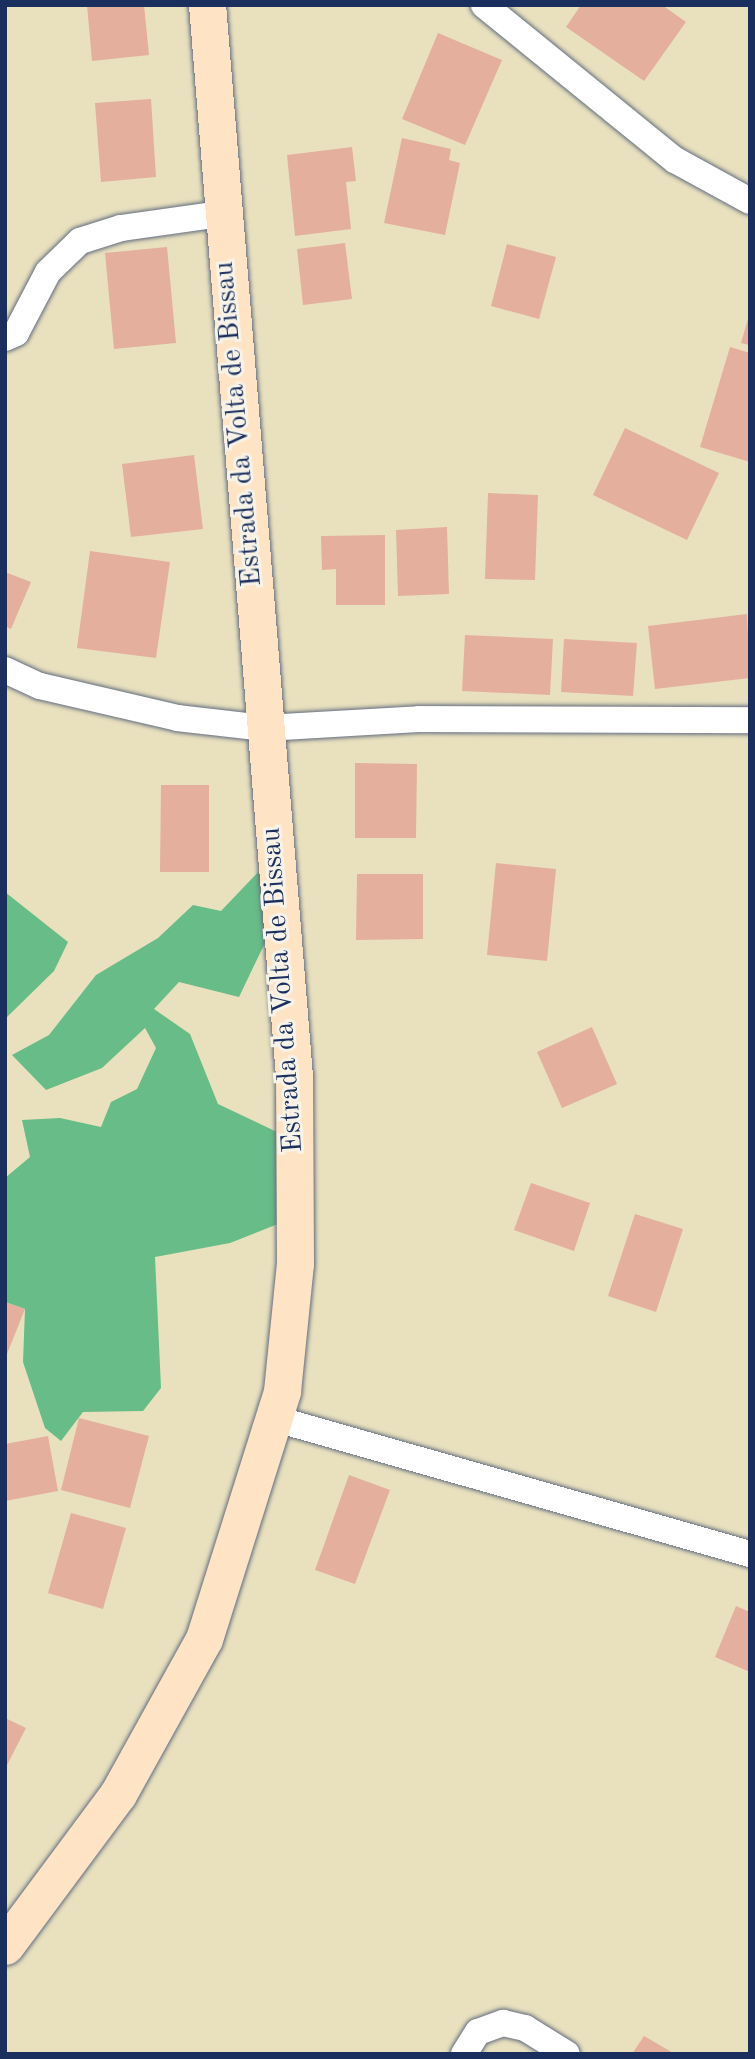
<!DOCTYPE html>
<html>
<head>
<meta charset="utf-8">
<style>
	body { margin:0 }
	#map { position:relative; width:755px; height:2059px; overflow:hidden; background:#e9e1be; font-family:"Old Standard TT",serif }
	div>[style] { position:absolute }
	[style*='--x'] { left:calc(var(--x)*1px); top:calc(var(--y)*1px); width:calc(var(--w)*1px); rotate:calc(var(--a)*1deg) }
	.forest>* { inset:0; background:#68bc88 }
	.building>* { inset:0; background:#e4af9d }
	.roads { filter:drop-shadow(0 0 2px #636d80) drop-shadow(0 0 2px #636d80) }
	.street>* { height:26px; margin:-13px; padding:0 13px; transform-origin:13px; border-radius:13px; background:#fff }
	.secondary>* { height:37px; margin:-18.5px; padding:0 18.5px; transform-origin:18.5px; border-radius:18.5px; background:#fee4c5 }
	span { translate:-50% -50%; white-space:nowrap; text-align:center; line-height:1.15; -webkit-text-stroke:6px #f7f3e8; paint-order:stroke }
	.street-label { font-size:28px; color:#1b2f5e }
	.frame { position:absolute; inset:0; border:7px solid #1b2f5e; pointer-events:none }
</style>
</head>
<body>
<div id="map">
	<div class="forest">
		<div style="clip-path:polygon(264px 866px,275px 922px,239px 997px,179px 982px,154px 1009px,190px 1034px,218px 1104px,279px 1133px,283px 1222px,230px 1243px,155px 1257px,161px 1388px,143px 1411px,83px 1412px,61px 1441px,45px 1428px,23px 1362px,25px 1309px,5px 1302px,5px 1178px,30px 1157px,22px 1120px,60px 1118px,101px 1127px,111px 1102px,137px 1089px,156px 1048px,145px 1028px,102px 1068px,46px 1090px,12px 1055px,49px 1035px,96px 975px,158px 938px,193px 905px,221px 911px)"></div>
		<div style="clip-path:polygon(5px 892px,68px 942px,54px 971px,5px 1019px)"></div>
	</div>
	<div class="building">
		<div style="clip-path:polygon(87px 5px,144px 5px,149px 55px,92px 61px)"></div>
		<div style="clip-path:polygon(581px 5px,662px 5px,686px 22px,644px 81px,566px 27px)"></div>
		<div style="clip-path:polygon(438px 33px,502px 60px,465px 145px,402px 119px)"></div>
		<div style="clip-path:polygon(151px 99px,156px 177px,101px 182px,95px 103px)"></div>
		<div style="clip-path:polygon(402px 138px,451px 149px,449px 160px,460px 163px,445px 235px,384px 223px)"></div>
		<div style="clip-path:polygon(352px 147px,356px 181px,346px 182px,351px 229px,295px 236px,287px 155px)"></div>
		<div style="clip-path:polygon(345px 243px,352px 299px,303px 305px,297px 249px)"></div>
		<div style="clip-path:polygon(507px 244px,556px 257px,539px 319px,491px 306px)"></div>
		<div style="clip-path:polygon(167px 247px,176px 343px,114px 349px,105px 253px)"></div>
		<div style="clip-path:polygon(749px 315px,750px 315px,750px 345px,741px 343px)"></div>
		<div style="clip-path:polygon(730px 347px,750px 353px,750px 462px,700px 447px)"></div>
		<div style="clip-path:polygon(625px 428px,719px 473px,687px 540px,593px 495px)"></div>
		<div style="clip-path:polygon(194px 455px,203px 529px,131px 537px,122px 464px)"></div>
		<div style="clip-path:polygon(488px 493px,538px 495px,535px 580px,485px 579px)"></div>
		<div style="clip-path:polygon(447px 527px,449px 594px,398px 596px,396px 530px)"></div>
		<div style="clip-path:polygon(385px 535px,385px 605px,336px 605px,336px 569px,322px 570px,321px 536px)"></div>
		<div style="clip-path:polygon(90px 551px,170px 562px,156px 658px,77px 648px)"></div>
		<div style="clip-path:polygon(5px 572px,31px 582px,11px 629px,5px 626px)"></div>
		<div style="clip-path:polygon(747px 614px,750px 678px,655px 689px,648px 626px)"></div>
		<div style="clip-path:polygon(465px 635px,553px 639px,550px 695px,462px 691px)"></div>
		<div style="clip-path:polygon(564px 639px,637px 643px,633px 696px,561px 692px)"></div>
		<div style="clip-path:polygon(355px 763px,417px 764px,416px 838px,355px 838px)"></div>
		<div style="clip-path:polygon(161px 785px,209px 785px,209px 872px,160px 872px)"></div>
		<div style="clip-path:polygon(496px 863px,556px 869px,547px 961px,487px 955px)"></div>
		<div style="clip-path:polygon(357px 874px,423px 874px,423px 939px,356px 940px)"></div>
		<div style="clip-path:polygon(592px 1027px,617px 1084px,562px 1108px,537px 1052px)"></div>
		<div style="clip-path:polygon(531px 1183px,590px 1203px,574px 1251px,514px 1230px)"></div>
		<div style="clip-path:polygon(635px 1214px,683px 1229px,656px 1312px,608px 1296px)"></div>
		<div style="clip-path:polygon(5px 1302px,25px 1309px,5px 1359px)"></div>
		<div style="clip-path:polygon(79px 1418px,149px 1436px,130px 1508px,61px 1490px)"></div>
		<div style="clip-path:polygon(48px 1436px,58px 1491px,5px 1501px,5px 1444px)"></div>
		<div style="clip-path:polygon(349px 1475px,390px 1490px,355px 1584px,315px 1570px)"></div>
		<div style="clip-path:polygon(71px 1513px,126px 1528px,103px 1609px,48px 1593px)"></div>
		<div style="clip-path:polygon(736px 1606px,750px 1612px,750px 1672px,715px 1657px)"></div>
		<div style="clip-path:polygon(5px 1718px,26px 1728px,5px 1769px)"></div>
		<div style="clip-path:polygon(644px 2036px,675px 2054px,632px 2054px)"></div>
	</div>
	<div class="roads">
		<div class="street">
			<div style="--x:484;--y:5;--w:246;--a:39.1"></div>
			<div style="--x:675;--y:160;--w:85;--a:28.7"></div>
			<div style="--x:5;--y:338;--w:12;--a:-24"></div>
			<div style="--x:16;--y:333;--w:69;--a:-62.3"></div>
			<div style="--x:48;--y:272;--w:45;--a:-44.1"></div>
			<div style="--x:80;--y:241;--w:43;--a:-17.6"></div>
			<div style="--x:121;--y:228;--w:101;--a:-8"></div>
			<div style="--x:5;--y:670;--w:38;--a:25"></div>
			<div style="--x:40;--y:686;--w:141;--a:13.1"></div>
			<div style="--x:177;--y:718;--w:89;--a:6.5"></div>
			<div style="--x:265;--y:728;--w:154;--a:-3.3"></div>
			<div style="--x:419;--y:719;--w:331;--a:0.2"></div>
			<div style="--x:276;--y:1419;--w:493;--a:15.9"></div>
			<div style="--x:464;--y:2054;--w:26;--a:-58"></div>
			<div style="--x:478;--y:2032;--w:27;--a:-20"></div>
			<div style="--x:503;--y:2023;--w:23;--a:13"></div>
			<div style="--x:525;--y:2028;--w:49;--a:31.8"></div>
		</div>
		<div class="secondary">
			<div style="--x:5;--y:1946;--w:189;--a:-53.4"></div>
			<div style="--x:118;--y:1794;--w:177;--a:-61"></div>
			<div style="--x:204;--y:1639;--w:260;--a:-72.5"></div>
			<div style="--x:282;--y:1391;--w:128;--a:-84.2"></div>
			<div style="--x:295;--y:1264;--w:188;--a:-90.3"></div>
			<div style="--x:294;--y:1076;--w:1075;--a:-94.64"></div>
		</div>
	</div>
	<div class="street-label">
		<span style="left:239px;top:424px;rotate:-95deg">Estrada da Volta de Bissau</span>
		<span style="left:283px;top:990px;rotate:-94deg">Estrada da Volta de Bissau</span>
	</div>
	<div class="frame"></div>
</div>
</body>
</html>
